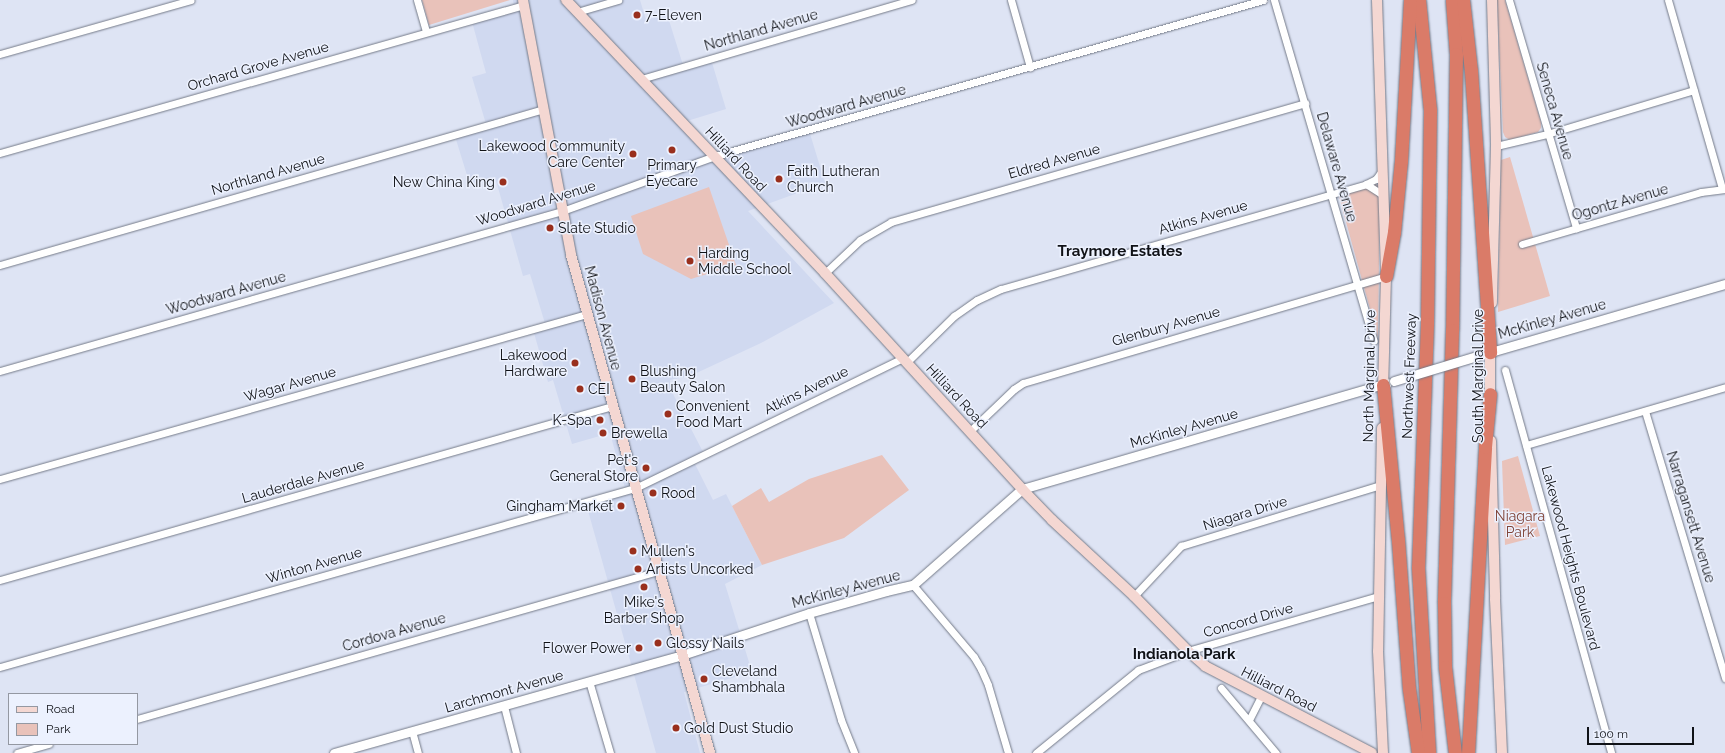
<!DOCTYPE html>
<html>
<head>
<meta charset="utf-8">
<style>
	body { margin:0 }
	#map { position:relative; width:1725px; height:753px; overflow:hidden; background:#dee4f4; font-family:Raleway,sans-serif }
	div>[style] { position:absolute }
	[style*='--x'] { left:calc(var(--x)*1px); top:calc(var(--y)*1px); width:calc(var(--w)*1px); rotate:calc(var(--a)*1deg) }
	.built>* { inset:0; background:#d0d9f0 }
	.green>* { inset:0; background:#e9c2ba }
	.roads { filter:drop-shadow(0 0 1px #747a88) drop-shadow(0 0 1px #747a88) }
	.minor>* { height:7px; margin:-3.5px; padding:0 3.5px; transform-origin:3.5px; border-radius:3.5px; background:#fff }
	.tertiary>* { height:9px; margin:-4.5px; padding:0 4.5px; transform-origin:4.5px; border-radius:4.5px; background:#fff }
	.secondary>* { height:10px; margin:-5px; padding:0 5px; transform-origin:5px; border-radius:5px; background:#f4d7d2 }
	.motorway>* { height:13px; margin:-6.5px; padding:0 6.5px; transform-origin:6.5px; border-radius:6.5px; background:#da7b68 }
	.bridges { filter:drop-shadow(0 0 1px #747a88) drop-shadow(0 0 1px #747a88) }
	.tertiary-bridge>* { height:9px; margin:-4.5px; padding:0 4.5px; transform-origin:4.5px; border-radius:4.5px; background:#fff }
	.dots>* { width:11px; height:11px; translate:-50% -50%; box-sizing:border-box; border:2px solid #ecf1fe; border-radius:50% }
	span { translate:-50% -50%; white-space:nowrap; text-align:center; line-height:1.15; -webkit-text-stroke:3px #ecf1fe; paint-order:stroke }
	.poi-label { font-size:14px; color:#101217 }
	.left { translate:0 -50%; text-align:left }
	.right { translate:-100% -50%; text-align:right }
	.street-label { font-size:14px; color:#101217 }
	.park-label { font-size:14px; color:#804438 }
	.neighbourhood-label { font-size:15px; color:#101217; font-weight:700 }
	.legend { position:absolute; left:8px; top:693px; width:130px; height:52px; box-sizing:border-box; background:#ecf1fe; border:1px solid #9498a2; margin:0; padding:5px 7px; list-style:none; font-size:12px; color:#101217 }
	.legend li { display:flex; align-items:center; gap:8px; height:20px }
	.legend b { width:20px; border:1px solid #9498a2 }
	.scale { position:absolute; left:1587px; top:727px; width:107px; height:18px; box-sizing:border-box; border:2px solid #101217; border-top:0; padding-left:5px; font-size:12px; line-height:14px; white-space:nowrap; color:#101217; -webkit-text-stroke:3px #ecf1fe; paint-order:stroke }
</style>
</head>
<body>
<div id="map">
	<div class="built">
		<div style="clip-path:polygon(513px 0,640px 0,646px 20px,667px 14px,683px 65px,710px 56px,726px 109px,687px 121px,716px 153px,808px 127px,825px 183px,748px 211px,834px 303px,761px 343px,690px 376px,670px 380px,672px 392px,703px 452px,692px 458px,713px 500px,726px 494px,762px 565px,725px 584px,752px 672px,684px 692px,700px 753px,656px 753px,585px 500px,625px 488px,610px 433px,572px 444px,553px 380px,548px 382px,534px 333px,547px 330px,530px 274px,523px 276px,495px 177px,470px 185px,454px 133px,486px 124px,472px 77px,486px 73px,471px 18px,514px 6px)"></div>
	</div>
	<div class="green">
		<div style="clip-path:polygon(422px 0,510px 0,429px 25px)"></div>
		<div style="clip-path:polygon(1497px 0,1505px 0,1541px 122px,1541px 128px,1538px 132px,1510px 140px,1505px 137px,1503px 132px)"></div>
		<div style="clip-path:polygon(1510px 157px,1550px 296px,1498px 312px,1501px 160px)"></div>
		<div style="clip-path:polygon(1374px 183px,1380px 187px,1378px 338px,1338px 193px)"></div>
		<div style="clip-path:polygon(709px 187px,736px 265px,691px 279px,643px 254px,631px 216px)"></div>
		<div style="clip-path:polygon(882px 455px,909px 490px,844px 538px,762px 565px,732px 506px,761px 488px,769px 502px,809px 479px)"></div>
		<div style="clip-path:polygon(1518px 456px,1540px 536px,1505px 545px,1502px 461px)"></div>
	</div>
	<div class="roads">
		<div class="minor">
			<div style="--x:417;--y:0;--w:33;--a:74"></div>
			<div style="--x:1011;--y:0;--w:70;--a:74.2"></div>
			<div style="--x:1274;--y:0;--w:355;--a:73.7"></div>
			<div style="--x:1509;--y:0;--w:238;--a:73.6"></div>
			<div style="--x:1668;--y:0;--w:196;--a:74"></div>
			<div style="--x:577;--y:12;--w:43;--a:-16.3"></div>
			<div style="--x:0;--y:54;--w:198;--a:-15.8"></div>
			<div style="--x:641;--y:79;--w:282;--a:-16.3"></div>
			<div style="--x:1496;--y:146;--w:52;--a:-13.2"></div>
			<div style="--x:1547;--y:134;--w:153;--a:-16.7"></div>
			<div style="--x:0;--y:153;--w:544;--a:-15.77"></div>
			<div style="--x:1366;--y:184;--w:20;--a:33"></div>
			<div style="--x:1522;--y:244;--w:186;--a:-16.2"></div>
			<div style="--x:1701;--y:192;--w:24;--a:-7"></div>
			<div style="--x:0;--y:265;--w:566;--a:-16"></div>
			<div style="--x:825;--y:273;--w:48;--a:-43.3"></div>
			<div style="--x:860;--y:240;--w:36;--a:-30"></div>
			<div style="--x:891;--y:222;--w:431;--a:-16"></div>
			<div style="--x:907;--y:362;--w:66;--a:-44.4"></div>
			<div style="--x:954;--y:316;--w:28;--a:-35"></div>
			<div style="--x:977;--y:300;--w:26;--a:-25"></div>
			<div style="--x:1001;--y:289;--w:380;--a:-16"></div>
			<div style="--x:1366;--y:184;--w:11;--a:-27"></div>
			<div style="--x:1376;--y:179;--w:12;--a:-55"></div>
			<div style="--x:1505;--y:370;--w:397;--a:74.5"></div>
			<div style="--x:0;--y:371;--w:584;--a:-15.89"></div>
			<div style="--x:562;--y:211;--w:163;--a:-19.8"></div>
			<div style="--x:715;--y:156;--w:570;--a:-15.89"></div>
			<div style="--x:1645;--y:411;--w:279;--a:73.3"></div>
			<div style="--x:970;--y:431;--w:61;--a:-43.7"></div>
			<div style="--x:1014;--y:389;--w:11;--a:-34"></div>
			<div style="--x:1023;--y:383;--w:378;--a:-16.4"></div>
			<div style="--x:1526;--y:445;--w:207;--a:-16.2"></div>
			<div style="--x:0;--y:479;--w:610;--a:-15.7"></div>
			<div style="--x:0;--y:580;--w:636;--a:-15.87"></div>
			<div style="--x:913;--y:585;--w:94;--a:49.7"></div>
			<div style="--x:974;--y:657;--w:14;--a:60"></div>
			<div style="--x:981;--y:669;--w:17;--a:66"></div>
			<div style="--x:988;--y:685;--w:71;--a:73.6"></div>
			<div style="--x:1134;--y:596;--w:69;--a:-46.8"></div>
			<div style="--x:1181;--y:546;--w:209;--a:-17"></div>
			<div style="--x:809;--y:613;--w:112;--a:73.3"></div>
			<div style="--x:841;--y:720;--w:35;--a:68"></div>
			<div style="--x:0;--y:667;--w:660;--a:-15.74"></div>
			<div style="--x:635;--y:488;--w:298;--a:-25.9"></div>
			<div style="--x:589;--y:681;--w:75;--a:73.7"></div>
			<div style="--x:1221;--y:688;--w:85;--a:49.8"></div>
			<div style="--x:504;--y:706;--w:49;--a:75.7"></div>
			<div style="--x:137;--y:719;--w:542;--a:-15.86"></div>
			<div style="--x:1249;--y:720;--w:27;--a:-63"></div>
			<div style="--x:412;--y:731;--w:23;--a:75"></div>
			<div style="--x:17;--y:753;--w:33;--a:-16"></div>
			<div style="--x:1036;--y:753;--w:132;--a:-39.1"></div>
			<div style="--x:1138;--y:670;--w:53;--a:-20.8"></div>
			<div style="--x:1188;--y:651;--w:198;--a:-16.1"></div>
		</div>
		<div class="tertiary">
			<div style="--x:1477;--y:356;--w:258;--a:-16.2"></div>
			<div style="--x:334;--y:753;--w:362;--a:-15.7"></div>
			<div style="--x:682;--y:655;--w:134;--a:-18.3"></div>
			<div style="--x:809;--y:613;--w:80;--a:-15.9"></div>
			<div style="--x:886;--y:591;--w:28;--a:-13"></div>
			<div style="--x:913;--y:585;--w:145;--a:-41.4"></div>
			<div style="--x:1022;--y:489;--w:380;--a:-16.2"></div>
		</div>
		<div class="secondary">
			<div style="--x:523;--y:0;--w:259;--a:79.3"></div>
			<div style="--x:571;--y:255;--w:517;--a:74.4"></div>
			<div style="--x:566;--y:0;--w:376;--a:46.5"></div>
			<div style="--x:825;--y:273;--w:292;--a:47.6"></div>
			<div style="--x:1022;--y:489;--w:43;--a:45.9"></div>
			<div style="--x:1052;--y:520;--w:112;--a:42.8"></div>
			<div style="--x:1134;--y:596;--w:77;--a:45.5"></div>
			<div style="--x:1188;--y:651;--w:23;--a:41"></div>
			<div style="--x:1205;--y:666;--w:188;--a:27.5"></div>
			<div style="--x:1377;--y:0;--w:276;--a:88.1"></div>
			<div style="--x:1386;--y:276;--w:116;--a:91.5"></div>
			<div style="--x:1492;--y:0;--w:146;--a:88.4"></div>
			<div style="--x:1496;--y:146;--w:157;--a:91.5"></div>
			<div style="--x:1490;--y:401;--w:56;--a:-90"></div>
			<div style="--x:1382;--y:428;--w:223;--a:91"></div>
			<div style="--x:1378;--y:651;--w:102;--a:87.2"></div>
			<div style="--x:1491;--y:441;--w:158;--a:88.5"></div>
			<div style="--x:1495;--y:599;--w:154;--a:87.4"></div>
		</div>
		<div class="motorway">
			<div style="--x:1419;--y:0;--w:111;--a:84.3"></div>
			<div style="--x:1430;--y:110;--w:214;--a:90.8"></div>
			<div style="--x:1427;--y:324;--w:243;--a:92.1"></div>
			<div style="--x:1418;--y:567;--w:186;--a:86.6"></div>
			<div style="--x:1452;--y:0;--w:54;--a:85.8"></div>
			<div style="--x:1456;--y:54;--w:276;--a:90.8"></div>
			<div style="--x:1452;--y:330;--w:273;--a:91.7"></div>
			<div style="--x:1444;--y:603;--w:64;--a:89.1"></div>
			<div style="--x:1445;--y:667;--w:87;--a:83.4"></div>
			<div style="--x:1463;--y:0;--w:71;--a:83.6"></div>
			<div style="--x:1471;--y:71;--w:282;--a:86.1"></div>
			<div style="--x:1386;--y:276;--w:45;--a:-79.7"></div>
			<div style="--x:1394;--y:232;--w:71;--a:-84.4"></div>
			<div style="--x:1401;--y:161;--w:161;--a:-86.8"></div>
			<div style="--x:1383;--y:385;--w:156;--a:84.5"></div>
			<div style="--x:1398;--y:540;--w:149;--a:85.8"></div>
			<div style="--x:1409;--y:689;--w:65;--a:82"></div>
			<div style="--x:1468;--y:753;--w:306;--a:-86.8"></div>
			<div style="--x:1485;--y:447;--w:53;--a:-84.6"></div>
		</div>
	</div>
	<div class="bridges">
		<div class="tertiary-bridge">
			<div style="--x:1394;--y:381;--w:87;--a:-16.8"></div>
		</div>
	</div>
	<div class="dots">
		<div style="left:637px;top:15px;background:#992f1d"></div>
		<div style="left:672px;top:150px;background:#992f1d"></div>
		<div style="left:633px;top:154px;background:#992f1d"></div>
		<div style="left:779px;top:179px;background:#992f1d"></div>
		<div style="left:503px;top:182px;background:#992f1d"></div>
		<div style="left:550px;top:228px;background:#992f1d"></div>
		<div style="left:690px;top:261px;background:#992f1d"></div>
		<div style="left:575px;top:363px;background:#992f1d"></div>
		<div style="left:632px;top:379px;background:#992f1d"></div>
		<div style="left:580px;top:389px;background:#992f1d"></div>
		<div style="left:668px;top:414px;background:#992f1d"></div>
		<div style="left:600px;top:420px;background:#992f1d"></div>
		<div style="left:603px;top:433px;background:#992f1d"></div>
		<div style="left:646px;top:468px;background:#992f1d"></div>
		<div style="left:653px;top:493px;background:#992f1d"></div>
		<div style="left:621px;top:506px;background:#992f1d"></div>
		<div style="left:633px;top:551px;background:#992f1d"></div>
		<div style="left:638px;top:569px;background:#992f1d"></div>
		<div style="left:644px;top:587px;background:#992f1d"></div>
		<div style="left:658px;top:643px;background:#992f1d"></div>
		<div style="left:639px;top:648px;background:#992f1d"></div>
		<div style="left:704px;top:679px;background:#992f1d"></div>
		<div style="left:676px;top:728px;background:#992f1d"></div>
	</div>
	<div class="poi-label">
		<span class="left" style="left:645px;top:15px">7-Eleven</span>
		<span class="right" style="left:625px;top:154px">Lakewood Community<br>Care Center</span>
		<span style="left:672px;top:173px">Primary<br>Eyecare</span>
		<span class="left" style="left:787px;top:179px">Faith Lutheran<br>Church</span>
		<span class="right" style="left:495px;top:182px">New China King</span>
		<span class="left" style="left:558px;top:228px">Slate Studio</span>
		<span class="left" style="left:698px;top:261px">Harding<br>Middle School</span>
		<span class="right" style="left:567px;top:363px">Lakewood<br>Hardware</span>
		<span class="left" style="left:640px;top:379px">Blushing<br>Beauty Salon</span>
		<span class="left" style="left:588px;top:389px">CEI</span>
		<span class="left" style="left:676px;top:414px">Convenient<br>Food Mart</span>
		<span class="right" style="left:592px;top:420px">K-Spa</span>
		<span class="left" style="left:611px;top:433px">Brewella</span>
		<span class="right" style="left:638px;top:468px">Pet's<br>General Store</span>
		<span class="left" style="left:661px;top:493px">Rood</span>
		<span class="right" style="left:613px;top:506px">Gingham Market</span>
		<span class="left" style="left:641px;top:551px">Mullen's</span>
		<span class="left" style="left:646px;top:569px">Artists Uncorked</span>
		<span style="left:644px;top:610px">Mike's<br>Barber Shop</span>
		<span class="left" style="left:666px;top:643px">Glossy Nails</span>
		<span class="right" style="left:631px;top:648px">Flower Power</span>
		<span class="left" style="left:712px;top:679px">Cleveland<br>Shambhala</span>
		<span class="left" style="left:684px;top:728px">Gold Dust Studio</span>
	</div>
	<div class="street-label">
		<span style="left:761px;top:30px;rotate:-16deg">Northland Avenue</span>
		<span style="left:258px;top:66px;rotate:-16deg">Orchard Grove Avenue</span>
		<span style="left:846px;top:106px;rotate:-16deg">Woodward Avenue</span>
		<span style="left:1555px;top:111px;rotate:74deg">Seneca Avenue</span>
		<span style="left:736px;top:159px;rotate:47deg">Hilliard Road</span>
		<span style="left:1054px;top:161px;rotate:-16deg">Eldred Avenue</span>
		<span style="left:1337px;top:167px;rotate:74deg">Delaware Avenue</span>
		<span style="left:268px;top:174px;rotate:-16deg">Northland Avenue</span>
		<span style="left:1620px;top:202px;rotate:-16deg">Ogontz Avenue</span>
		<span style="left:536px;top:203px;rotate:-17deg">Woodward Avenue</span>
		<span style="left:1203px;top:217px;rotate:-16deg">Atkins Avenue</span>
		<span style="left:226px;top:293px;rotate:-16deg">Woodward Avenue</span>
		<span style="left:603px;top:318px;rotate:75deg">Madison Avenue</span>
		<span style="left:1552px;top:319px;rotate:-16deg">McKinley Avenue</span>
		<span style="left:1166px;top:326px;rotate:-16deg">Glenbury Avenue</span>
		<span style="left:1369px;top:376px;rotate:-89deg">North Marginal Drive</span>
		<span style="left:1409px;top:376px;rotate:-88deg">Northwest Freeway</span>
		<span style="left:1478px;top:376px;rotate:-90deg">South Marginal Drive</span>
		<span style="left:290px;top:384px;rotate:-16deg">Wagar Avenue</span>
		<span style="left:806px;top:390px;rotate:-26deg">Atkins Avenue</span>
		<span style="left:957px;top:396px;rotate:47deg">Hilliard Road</span>
		<span style="left:1184px;top:428px;rotate:-16deg">McKinley Avenue</span>
		<span style="left:303px;top:481px;rotate:-16deg">Lauderdale Avenue</span>
		<span style="left:1245px;top:513px;rotate:-17deg">Niagara Drive</span>
		<span style="left:1691px;top:517px;rotate:73deg">Narragansett Avenue</span>
		<span style="left:1571px;top:558px;rotate:75deg">Lakewood Heights Boulevard</span>
		<span style="left:314px;top:565px;rotate:-16deg">Winton Avenue</span>
		<span style="left:846px;top:589px;rotate:-15deg">McKinley Avenue</span>
		<span style="left:1248px;top:620px;rotate:-16deg">Concord Drive</span>
		<span style="left:394px;top:632px;rotate:-16deg">Cordova Avenue</span>
		<span style="left:1279px;top:689px;rotate:27deg">Hilliard Road</span>
		<span style="left:504px;top:691px;rotate:-16deg">Larchmont Avenue</span>
	</div>
	<div class="park-label">
		<span style="left:1520px;top:524px">Niagara<br>Park</span>
	</div>
	<div class="neighbourhood-label">
		<span style="left:1120px;top:252px">Traymore Estates</span>
		<span style="left:1184px;top:655px">Indianola Park</span>
	</div>
	<ul class="legend">
	<li><b style="height:5px;background:#f4d7d2"></b>Road</li>
	<li><b style="height:11px;background:#e9c2ba"></b>Park</li>
	</ul>
	<div class="scale">100 m</div>
</div>
</body>
</html>
